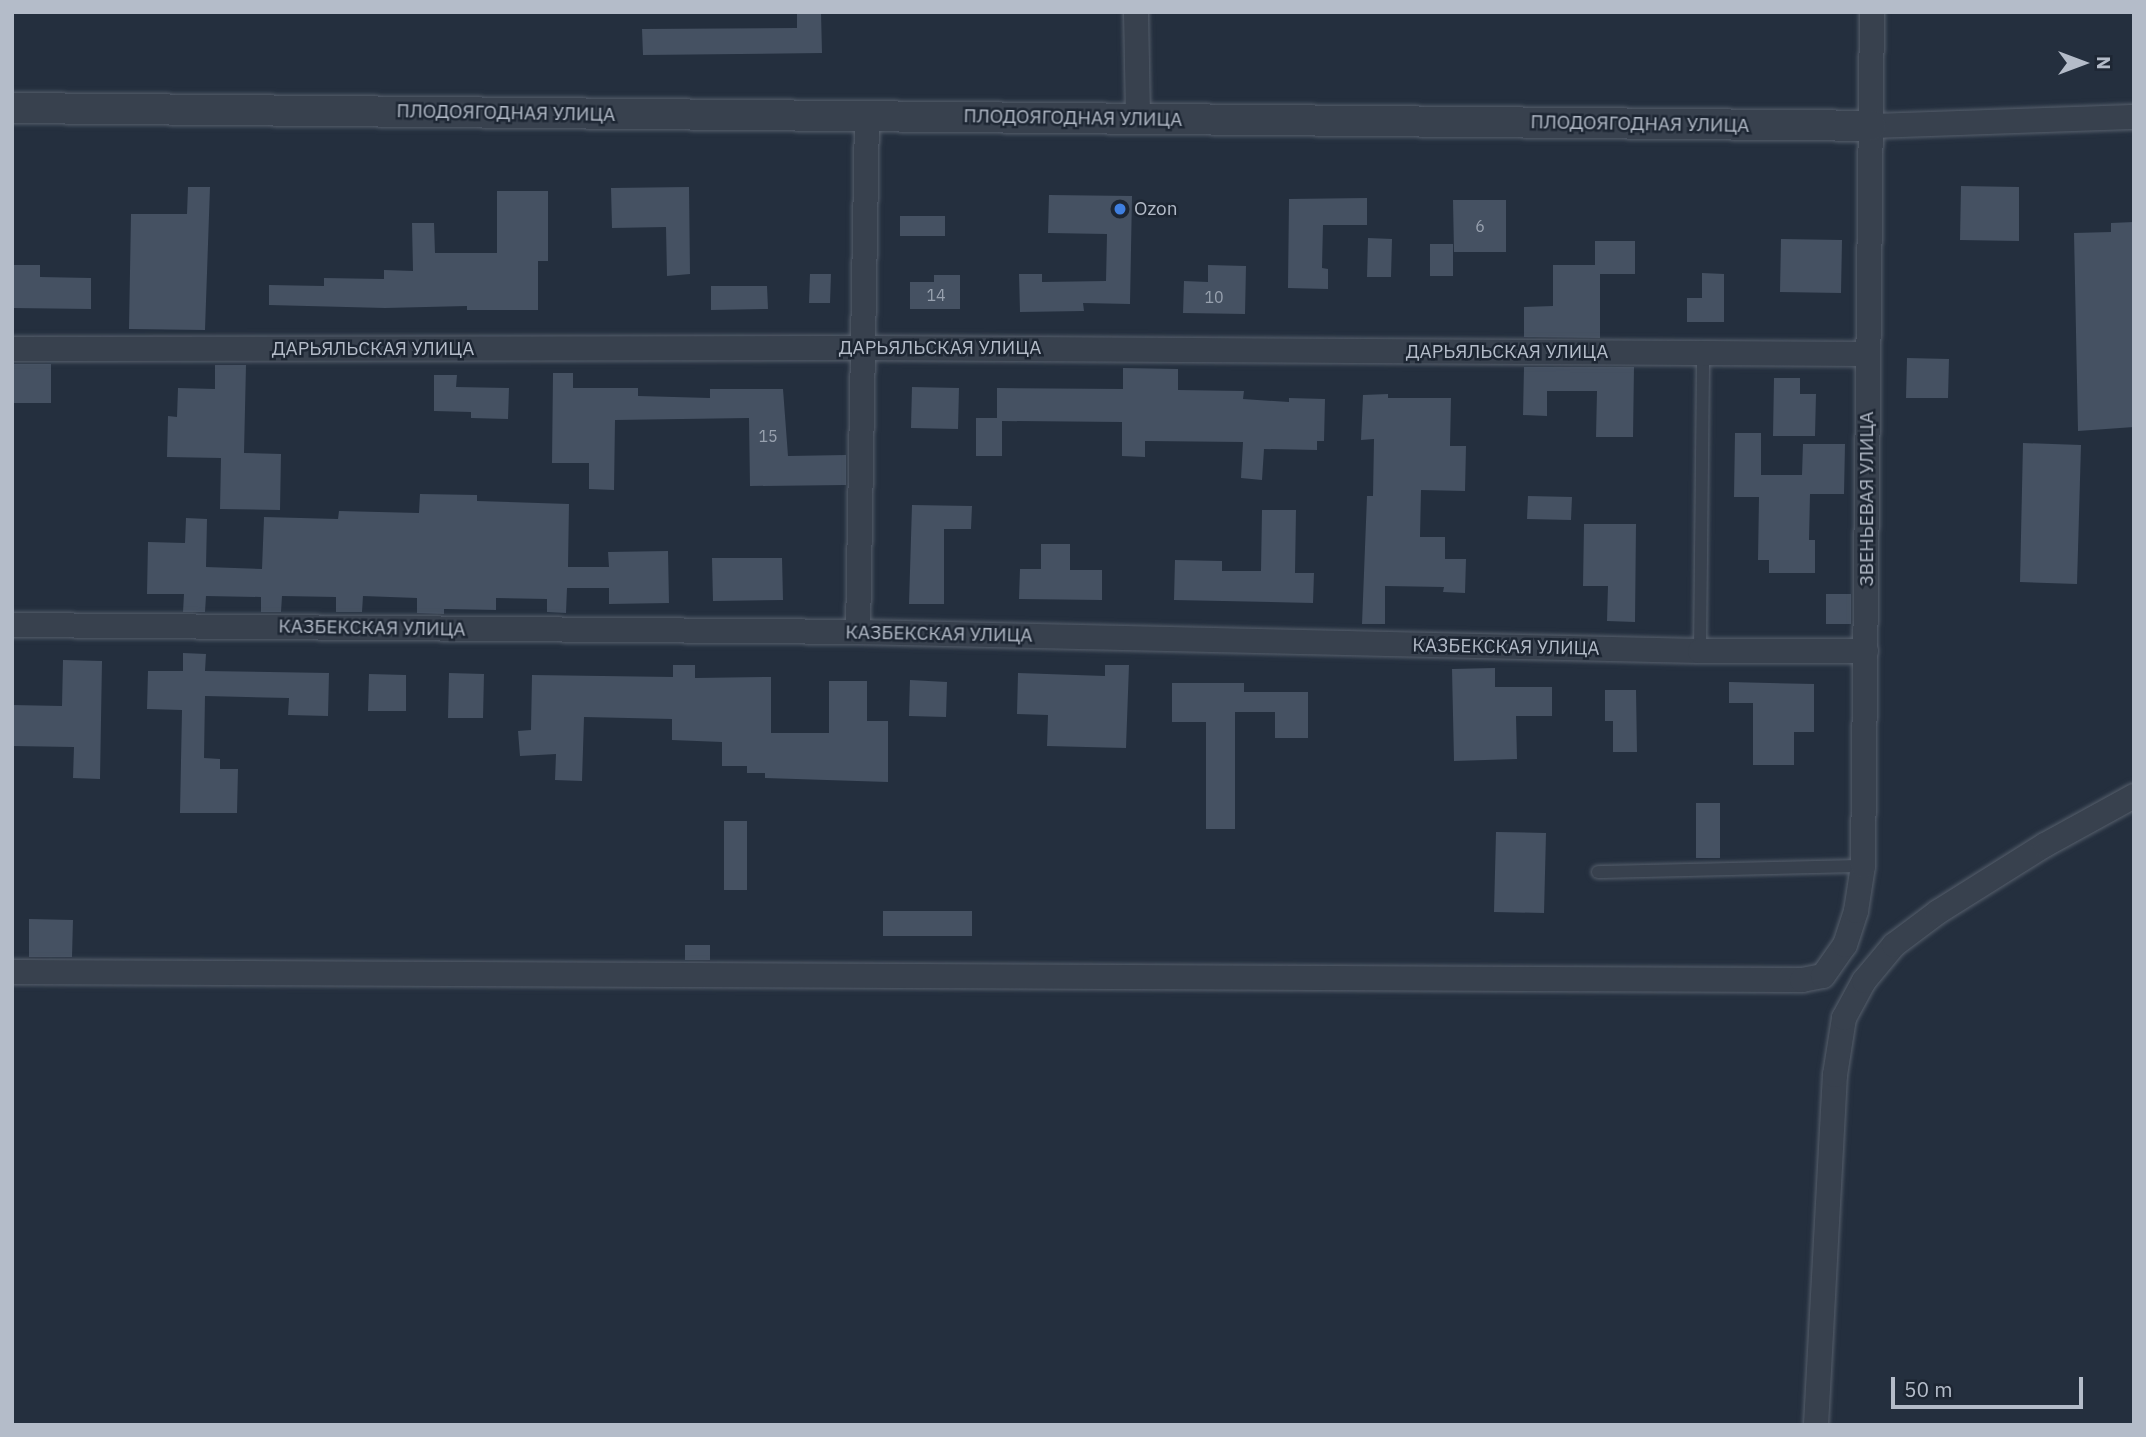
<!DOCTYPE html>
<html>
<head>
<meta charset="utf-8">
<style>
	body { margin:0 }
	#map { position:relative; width:2146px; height:1437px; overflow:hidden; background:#242f3e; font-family:"IBM Plex Sans",sans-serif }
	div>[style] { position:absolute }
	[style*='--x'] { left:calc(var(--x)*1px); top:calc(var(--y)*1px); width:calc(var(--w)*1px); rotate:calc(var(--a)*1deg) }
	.building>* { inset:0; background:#455162 }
	.roads { filter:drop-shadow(0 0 2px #565f6c) drop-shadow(0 0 2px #565f6c) }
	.service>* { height:12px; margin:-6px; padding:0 6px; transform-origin:6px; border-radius:6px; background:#38414e }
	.minor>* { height:24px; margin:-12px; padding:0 12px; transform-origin:12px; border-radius:12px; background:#38414e }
	.tertiary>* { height:30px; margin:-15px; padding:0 15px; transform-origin:15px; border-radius:15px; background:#38414e }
	.dots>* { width:19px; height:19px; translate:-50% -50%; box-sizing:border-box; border:4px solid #1d2633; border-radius:50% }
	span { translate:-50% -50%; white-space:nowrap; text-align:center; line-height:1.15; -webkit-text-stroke:5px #1d2633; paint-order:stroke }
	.number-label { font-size:16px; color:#98a1af }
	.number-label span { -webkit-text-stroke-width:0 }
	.street-label { font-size:19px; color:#b4bcc9 }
	.poi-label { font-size:19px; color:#b4bcc9 }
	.left { translate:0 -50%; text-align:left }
	.frame { position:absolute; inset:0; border:14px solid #b4bcc9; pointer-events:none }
	.north { position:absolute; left:2048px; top:28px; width:70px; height:70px; -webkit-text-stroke:5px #1d2633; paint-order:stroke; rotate:90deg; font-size:19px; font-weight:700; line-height:28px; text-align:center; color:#b4bcc9 }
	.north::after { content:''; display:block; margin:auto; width:24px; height:32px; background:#b4bcc9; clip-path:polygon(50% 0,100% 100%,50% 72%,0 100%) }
	.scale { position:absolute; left:1891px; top:1377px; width:192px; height:32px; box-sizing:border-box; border:4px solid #b4bcc9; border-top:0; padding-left:9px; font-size:21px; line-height:24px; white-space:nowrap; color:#b4bcc9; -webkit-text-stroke:5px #1d2633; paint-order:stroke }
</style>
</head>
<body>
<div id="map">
	<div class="building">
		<div style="clip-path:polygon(797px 12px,821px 12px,822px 53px,643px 55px,642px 29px,797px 28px)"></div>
		<div style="clip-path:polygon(1961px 186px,2019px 187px,2019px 241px,1960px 240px)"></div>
		<div style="clip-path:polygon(188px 187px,210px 187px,205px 330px,129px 329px,131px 214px,187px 214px)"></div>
		<div style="clip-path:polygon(689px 187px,690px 274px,667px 276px,666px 227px,612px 228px,611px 188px)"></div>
		<div style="clip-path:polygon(497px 191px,548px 191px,548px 261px,538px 261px,538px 310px,467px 310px,467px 306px,385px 308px,269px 305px,269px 285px,324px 286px,324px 278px,384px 279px,384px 270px,413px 271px,412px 223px,434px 223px,435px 253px,497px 253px)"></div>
		<div style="clip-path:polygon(1049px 195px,1132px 196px,1130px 304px,1083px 303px,1084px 311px,1020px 312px,1019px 274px,1042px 274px,1042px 282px,1106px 281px,1107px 234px,1048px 233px)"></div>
		<div style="clip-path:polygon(1367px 198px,1367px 225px,1323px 225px,1322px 268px,1328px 269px,1328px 289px,1288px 288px,1289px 199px)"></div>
		<div style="clip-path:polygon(1453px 200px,1506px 200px,1506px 252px,1454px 252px)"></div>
		<div style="clip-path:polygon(900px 216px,945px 216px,945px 236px,900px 236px)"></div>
		<div style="clip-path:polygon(2134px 222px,2134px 427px,2078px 431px,2074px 233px,2111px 232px,2111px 223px)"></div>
		<div style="clip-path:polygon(1368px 238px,1392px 239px,1391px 277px,1367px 277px)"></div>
		<div style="clip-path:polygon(1781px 239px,1842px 240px,1841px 293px,1780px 292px)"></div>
		<div style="clip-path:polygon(1595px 241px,1635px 241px,1635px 274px,1600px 274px,1600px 338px,1524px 337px,1524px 307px,1553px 306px,1553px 265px,1595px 265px)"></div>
		<div style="clip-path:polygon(1430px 244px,1453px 244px,1453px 276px,1430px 276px)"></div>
		<div style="clip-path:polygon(14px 265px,40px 265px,40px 277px,91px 278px,91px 309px,13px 308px)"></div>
		<div style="clip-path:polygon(1208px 265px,1246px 266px,1245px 314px,1183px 313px,1184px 281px,1208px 282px)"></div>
		<div style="clip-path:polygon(1702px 273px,1724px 274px,1724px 322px,1687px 322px,1687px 298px,1702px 298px)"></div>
		<div style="clip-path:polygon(810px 274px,831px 274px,830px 303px,809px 303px)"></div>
		<div style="clip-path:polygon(934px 275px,960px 275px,960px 309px,910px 309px,910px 282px,934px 282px)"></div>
		<div style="clip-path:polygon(711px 286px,767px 286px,768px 309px,711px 310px)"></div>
		<div style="clip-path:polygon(1907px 358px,1949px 359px,1948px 398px,1906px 398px)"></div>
		<div style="clip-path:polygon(14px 364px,51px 364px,51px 403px,14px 403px)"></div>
		<div style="clip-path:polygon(215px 365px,246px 365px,244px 453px,281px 454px,280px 510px,220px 509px,221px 458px,167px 457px,168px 416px,177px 417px,178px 388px,215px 389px)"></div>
		<div style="clip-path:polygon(1524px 367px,1634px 367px,1633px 437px,1596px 437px,1597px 391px,1547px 391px,1547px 416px,1523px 415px)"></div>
		<div style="clip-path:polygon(1123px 368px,1178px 369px,1178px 390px,1244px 391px,1243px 399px,1289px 402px,1289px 398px,1325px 399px,1324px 441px,1317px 441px,1317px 450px,1264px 449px,1262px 480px,1241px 478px,1243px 442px,1145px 441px,1145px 457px,1122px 456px,1122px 422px,1002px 421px,1002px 456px,976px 456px,976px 418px,997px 418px,997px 388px,1123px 389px)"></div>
		<div style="clip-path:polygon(553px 373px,573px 373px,573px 388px,638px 388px,638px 396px,710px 398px,710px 389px,783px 389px,788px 456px,846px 455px,846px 485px,750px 486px,749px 418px,615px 420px,614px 490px,589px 489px,589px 463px,552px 463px)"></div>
		<div style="clip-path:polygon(434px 375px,457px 375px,456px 387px,509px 388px,508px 419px,471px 418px,471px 412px,434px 411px)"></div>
		<div style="clip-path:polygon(1774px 378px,1800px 378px,1800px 394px,1816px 394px,1815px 436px,1773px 436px)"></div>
		<div style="clip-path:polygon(912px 387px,959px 388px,958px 429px,911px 428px)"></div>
		<div style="clip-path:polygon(1388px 394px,1388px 398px,1451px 398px,1450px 446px,1466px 446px,1465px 491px,1421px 490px,1420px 537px,1445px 537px,1445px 559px,1466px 559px,1465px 593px,1443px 592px,1444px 587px,1385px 586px,1385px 624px,1362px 624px,1367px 496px,1373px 496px,1374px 439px,1361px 440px,1363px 395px)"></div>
		<div style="clip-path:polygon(1735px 433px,1761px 433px,1761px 475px,1802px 475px,1803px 444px,1845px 444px,1844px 494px,1810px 494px,1809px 540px,1815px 540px,1815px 573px,1769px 573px,1769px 560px,1758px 560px,1759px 497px,1734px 497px)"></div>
		<div style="clip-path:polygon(2023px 443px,2081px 445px,2077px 584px,2020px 582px)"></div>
		<div style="clip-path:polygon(420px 494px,477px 495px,477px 501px,569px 504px,568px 567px,609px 567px,608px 552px,668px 551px,669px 603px,609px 604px,609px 588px,567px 588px,566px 613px,547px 612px,547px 599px,496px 598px,496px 610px,444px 609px,444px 614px,417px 613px,417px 598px,363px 596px,362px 612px,336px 612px,336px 597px,282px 596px,281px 612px,261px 612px,261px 597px,206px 596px,205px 612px,183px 612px,184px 594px,147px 594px,148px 542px,185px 543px,186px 518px,207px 519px,206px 567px,262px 569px,264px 517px,338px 519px,339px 511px,419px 513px)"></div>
		<div style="clip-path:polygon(1528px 496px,1572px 497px,1571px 520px,1527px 519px)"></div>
		<div style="clip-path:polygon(912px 505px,972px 506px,971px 529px,944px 529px,944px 604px,909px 604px)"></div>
		<div style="clip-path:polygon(1262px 510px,1296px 510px,1295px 573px,1314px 573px,1313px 603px,1174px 600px,1175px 560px,1222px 561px,1222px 571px,1261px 571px)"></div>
		<div style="clip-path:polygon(1584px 524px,1636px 524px,1635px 622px,1607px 621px,1608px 586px,1583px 586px)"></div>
		<div style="clip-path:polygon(1041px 544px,1070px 544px,1070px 570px,1102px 570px,1102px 600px,1019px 599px,1020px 569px,1041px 569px)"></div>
		<div style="clip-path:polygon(712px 558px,782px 558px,783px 600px,713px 601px)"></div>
		<div style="clip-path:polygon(1826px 594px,1851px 594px,1851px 624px,1826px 624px)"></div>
		<div style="clip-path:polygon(183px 653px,206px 654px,205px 671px,329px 673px,328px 716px,288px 715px,289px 698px,205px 696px,204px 758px,220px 759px,220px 769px,238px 769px,237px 813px,180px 813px,182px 710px,147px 709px,148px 671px,183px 671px)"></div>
		<div style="clip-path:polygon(63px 660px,102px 661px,100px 779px,73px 778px,74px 747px,12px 746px,12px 705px,62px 706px)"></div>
		<div style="clip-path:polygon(673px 665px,695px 665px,695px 678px,771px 677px,771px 733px,829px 733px,829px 681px,867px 681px,867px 721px,888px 721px,888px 782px,765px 778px,765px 773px,747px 773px,747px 766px,722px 766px,722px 742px,672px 740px,672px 719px,584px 717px,582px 781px,555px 780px,556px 754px,520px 756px,518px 731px,531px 730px,532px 675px,673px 677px)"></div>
		<div style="clip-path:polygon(1105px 665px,1129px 665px,1126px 748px,1047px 746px,1048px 715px,1017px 714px,1018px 673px,1105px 676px)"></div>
		<div style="clip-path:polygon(1495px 668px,1495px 687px,1552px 687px,1552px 716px,1516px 716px,1517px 759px,1454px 761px,1452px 669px)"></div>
		<div style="clip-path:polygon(449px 673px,484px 674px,483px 718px,448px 718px)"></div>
		<div style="clip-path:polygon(369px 674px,406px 675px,406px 711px,368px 711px)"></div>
		<div style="clip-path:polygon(910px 680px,947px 682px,946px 717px,909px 716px)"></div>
		<div style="clip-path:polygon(1729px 682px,1814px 684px,1814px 732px,1794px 732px,1794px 765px,1753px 765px,1753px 703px,1729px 703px)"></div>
		<div style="clip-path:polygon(1172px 683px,1244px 683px,1244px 692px,1308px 692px,1308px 738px,1275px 738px,1275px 712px,1235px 712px,1235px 829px,1206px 829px,1206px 722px,1172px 722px)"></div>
		<div style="clip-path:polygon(1605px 690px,1636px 690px,1637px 752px,1613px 752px,1613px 721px,1605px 721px)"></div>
		<div style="clip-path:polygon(1696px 803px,1720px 803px,1720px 858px,1696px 858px)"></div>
		<div style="clip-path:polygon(724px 821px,747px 821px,747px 890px,724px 890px)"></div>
		<div style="clip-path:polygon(1496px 832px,1546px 833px,1544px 913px,1494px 912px)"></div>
		<div style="clip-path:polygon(883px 911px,972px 911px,972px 936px,883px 936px)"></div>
		<div style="clip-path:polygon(29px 919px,73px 920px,72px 957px,29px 957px)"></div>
		<div style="clip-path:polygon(685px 945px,710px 945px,710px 960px,685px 960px)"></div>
	</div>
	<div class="roads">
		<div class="service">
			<div style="--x:1700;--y:651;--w:298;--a:-89.4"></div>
			<div style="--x:1598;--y:872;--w:265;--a:-1.3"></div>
		</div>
		<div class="minor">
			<div style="--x:1136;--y:12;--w:107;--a:88.9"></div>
			<div style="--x:1871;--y:126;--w:263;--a:-2"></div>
			<div style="--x:12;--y:349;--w:852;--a:-0.07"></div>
			<div style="--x:864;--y:348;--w:1004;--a:0.34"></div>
			<div style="--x:12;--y:625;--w:846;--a:0.47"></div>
			<div style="--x:858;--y:632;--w:842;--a:1.29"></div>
			<div style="--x:1700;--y:651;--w:166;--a:0"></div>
			<div style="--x:858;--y:632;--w:516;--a:-89"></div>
			<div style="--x:12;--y:972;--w:1790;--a:0.26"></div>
			<div style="--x:1802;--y:980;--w:21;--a:-11"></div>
			<div style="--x:1823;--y:976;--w:38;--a:-55"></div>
			<div style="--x:1845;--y:945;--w:36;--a:-72"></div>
			<div style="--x:1856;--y:911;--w:46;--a:-81.2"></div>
			<div style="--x:1863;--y:866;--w:854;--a:-89.4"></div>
			<div style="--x:1816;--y:1425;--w:351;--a:-86.9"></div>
			<div style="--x:1835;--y:1075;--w:58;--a:-81"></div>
			<div style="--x:1844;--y:1018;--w:42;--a:-61.6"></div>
			<div style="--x:1864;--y:981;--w:47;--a:-50.2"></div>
			<div style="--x:1894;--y:945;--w:55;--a:-36.9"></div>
			<div style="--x:1938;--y:912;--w:126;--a:-32.1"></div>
			<div style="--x:2045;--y:845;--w:102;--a:-28.8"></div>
		</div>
		<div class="tertiary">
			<div style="--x:12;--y:108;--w:1859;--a:0.55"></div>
		</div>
	</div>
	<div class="dots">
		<div style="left:1120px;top:209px;background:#3f7fe0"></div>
	</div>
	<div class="number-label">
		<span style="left:1480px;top:226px">6</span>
		<span style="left:936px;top:295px">14</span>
		<span style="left:1214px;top:297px">10</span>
		<span style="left:768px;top:436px">15</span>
	</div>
	<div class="street-label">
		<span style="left:506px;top:113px;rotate:1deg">ПЛОДОЯГОДНАЯ УЛИЦА</span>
		<span style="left:1073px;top:118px;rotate:1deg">ПЛОДОЯГОДНАЯ УЛИЦА</span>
		<span style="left:1640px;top:124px;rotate:1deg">ПЛОДОЯГОДНАЯ УЛИЦА</span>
		<span style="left:940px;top:348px">ДАРЬЯЛЬСКАЯ УЛИЦА</span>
		<span style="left:373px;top:349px">ДАРЬЯЛЬСКАЯ УЛИЦА</span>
		<span style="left:1507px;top:352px">ДАРЬЯЛЬСКАЯ УЛИЦА</span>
		<span style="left:1867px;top:499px;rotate:-90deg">ЗВЕНЬЕВАЯ УЛИЦА</span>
		<span style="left:372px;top:628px;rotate:1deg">КАЗБЕКСКАЯ УЛИЦА</span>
		<span style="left:939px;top:634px;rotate:1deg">КАЗБЕКСКАЯ УЛИЦА</span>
		<span style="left:1506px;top:647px;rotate:1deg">КАЗБЕКСКАЯ УЛИЦА</span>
	</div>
	<div class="poi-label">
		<span class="left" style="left:1134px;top:209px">Ozon</span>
	</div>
	<div class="frame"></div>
	<div class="north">N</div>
	<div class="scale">50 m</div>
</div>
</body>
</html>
